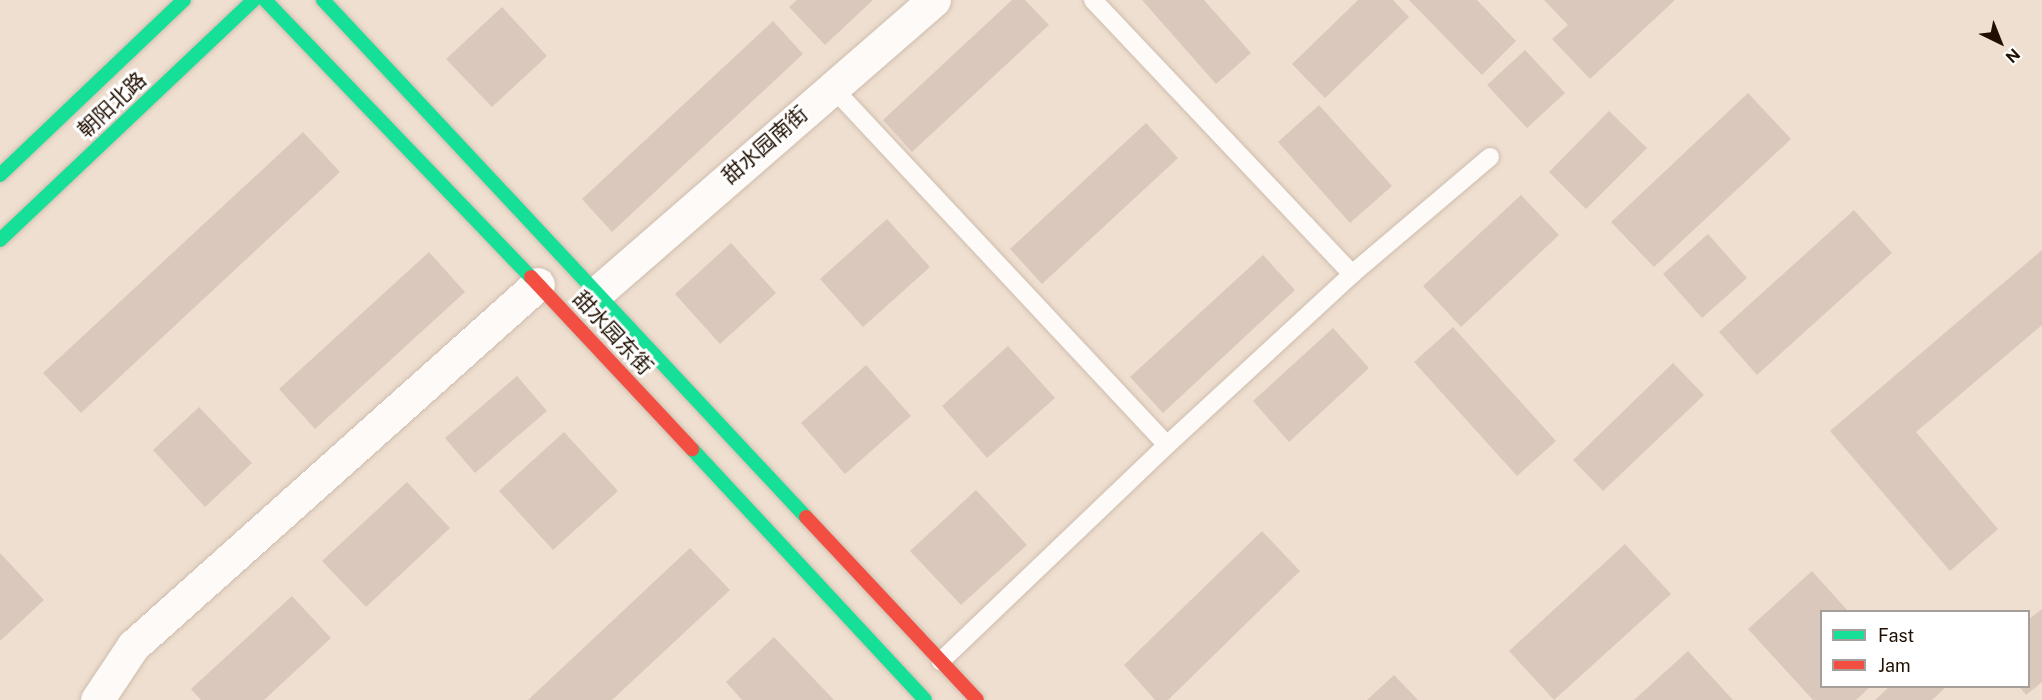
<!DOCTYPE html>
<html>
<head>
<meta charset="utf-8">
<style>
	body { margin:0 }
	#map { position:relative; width:2042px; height:700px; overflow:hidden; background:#efdfd0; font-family:"Public Sans","Noto Sans SC",sans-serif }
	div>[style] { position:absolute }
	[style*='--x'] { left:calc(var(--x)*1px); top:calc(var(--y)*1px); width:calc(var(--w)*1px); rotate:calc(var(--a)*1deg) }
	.building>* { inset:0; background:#dbc8bc }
	.roads { filter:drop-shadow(0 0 2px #cdbdae) drop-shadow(0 0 2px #cdbdae) }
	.lane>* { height:18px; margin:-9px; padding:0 9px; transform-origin:9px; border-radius:9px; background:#fdfaf8 }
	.street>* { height:33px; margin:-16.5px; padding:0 16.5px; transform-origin:16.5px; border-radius:16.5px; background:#fdfaf8 }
	.fast>* { height:14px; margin:-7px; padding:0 7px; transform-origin:7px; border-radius:7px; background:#16e098 }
	.jam>* { height:14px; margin:-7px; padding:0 7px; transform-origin:7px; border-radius:7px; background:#f24e42 }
	span { translate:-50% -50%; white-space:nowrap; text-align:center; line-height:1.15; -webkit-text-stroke:6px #fff; paint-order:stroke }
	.street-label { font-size:21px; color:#211001 }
	.legend { position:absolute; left:1820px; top:610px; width:210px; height:78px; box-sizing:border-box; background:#fff; border:2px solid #a69f99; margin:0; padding:8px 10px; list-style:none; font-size:18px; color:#211001 }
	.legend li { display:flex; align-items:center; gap:12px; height:30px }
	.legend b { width:30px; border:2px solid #a69f99 }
	.north { position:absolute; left:1970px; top:12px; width:60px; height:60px; -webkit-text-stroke:4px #fff; paint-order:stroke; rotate:137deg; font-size:16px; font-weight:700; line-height:24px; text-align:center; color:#211001 }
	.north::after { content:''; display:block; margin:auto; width:21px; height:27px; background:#211001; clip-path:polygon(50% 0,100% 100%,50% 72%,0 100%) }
</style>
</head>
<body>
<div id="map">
	<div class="building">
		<div style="clip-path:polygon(797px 0,873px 0,825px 45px,789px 7px)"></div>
		<div style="clip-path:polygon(1012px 0,1025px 0,1049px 25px,912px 152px,883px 120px)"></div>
		<div style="clip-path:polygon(1142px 0,1204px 0,1251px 53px,1216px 84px)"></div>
		<div style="clip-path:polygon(1358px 0,1393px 0,1409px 17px,1325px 98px,1292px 64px)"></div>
		<div style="clip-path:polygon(1409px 0,1477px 0,1516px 41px,1482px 75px)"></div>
		<div style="clip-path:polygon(1544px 0,1675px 0,1590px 79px,1552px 39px,1568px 25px)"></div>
		<div style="clip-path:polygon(502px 7px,547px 56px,492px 107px,446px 59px)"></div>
		<div style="clip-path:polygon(773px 21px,803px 54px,612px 232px,582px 199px)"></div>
		<div style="clip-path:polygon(1525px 50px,1565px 93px,1527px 128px,1487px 85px)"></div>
		<div style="clip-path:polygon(1748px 93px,1791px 139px,1654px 267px,1611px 222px)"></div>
		<div style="clip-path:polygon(1319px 105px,1392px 186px,1350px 223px,1278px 142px)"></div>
		<div style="clip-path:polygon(1609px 111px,1647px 148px,1586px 209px,1549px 172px)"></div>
		<div style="clip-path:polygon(1146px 123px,1178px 158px,1042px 284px,1010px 249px)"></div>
		<div style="clip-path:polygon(303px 132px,340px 172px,81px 413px,43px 373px)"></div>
		<div style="clip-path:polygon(1521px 195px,1559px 235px,1461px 327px,1423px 286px)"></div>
		<div style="clip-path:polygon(1854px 210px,1892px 253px,1757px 375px,1719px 332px)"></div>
		<div style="clip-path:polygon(887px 219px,930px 267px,863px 327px,820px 279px)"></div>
		<div style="clip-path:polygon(1708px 234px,1747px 278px,1702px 318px,1663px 274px)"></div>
		<div style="clip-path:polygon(731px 243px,776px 293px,720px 344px,675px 294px)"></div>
		<div style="clip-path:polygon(2042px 250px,2042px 325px,1916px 432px,1998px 529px,1950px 571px,1830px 431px)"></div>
		<div style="clip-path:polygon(429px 252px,465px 292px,315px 429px,279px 389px)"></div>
		<div style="clip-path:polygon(1263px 255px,1295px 290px,1163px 413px,1130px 377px)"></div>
		<div style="clip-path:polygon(1453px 327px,1556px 441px,1517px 476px,1414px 362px)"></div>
		<div style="clip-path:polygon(1333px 328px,1369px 368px,1289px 442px,1253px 401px)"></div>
		<div style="clip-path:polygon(1008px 346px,1055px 398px,987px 458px,942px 406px)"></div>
		<div style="clip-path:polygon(1673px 363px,1704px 395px,1603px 491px,1573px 460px)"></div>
		<div style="clip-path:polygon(866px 365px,911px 416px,845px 474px,801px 423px)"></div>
		<div style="clip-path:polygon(517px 376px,547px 411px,475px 473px,445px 438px)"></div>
		<div style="clip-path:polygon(199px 407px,252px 463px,205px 507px,153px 450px)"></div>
		<div style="clip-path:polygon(564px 432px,618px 491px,553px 550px,499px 491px)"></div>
		<div style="clip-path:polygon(407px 482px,450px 528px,366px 607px,322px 561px)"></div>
		<div style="clip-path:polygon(976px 490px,1027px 545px,961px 605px,910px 551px)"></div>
		<div style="clip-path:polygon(1262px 531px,1300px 571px,1168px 700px,1155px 700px,1124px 665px)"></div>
		<div style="clip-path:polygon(1625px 544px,1671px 594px,1554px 700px,1509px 651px)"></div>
		<div style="clip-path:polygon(690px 548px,730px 590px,612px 700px,528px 700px)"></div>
		<div style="clip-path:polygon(0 553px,44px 600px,0 641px)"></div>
		<div style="clip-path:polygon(1812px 571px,1849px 612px,1822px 612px,1822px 686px,1871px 686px,1856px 700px,1813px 700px,1748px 629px)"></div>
		<div style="clip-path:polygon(292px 596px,331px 638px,264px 700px,201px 700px,191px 689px)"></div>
		<div style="clip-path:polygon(2042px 609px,2042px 682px,2026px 695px,2019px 686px,2028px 686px,2028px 620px)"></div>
		<div style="clip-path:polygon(774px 637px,834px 700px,742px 700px,726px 682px)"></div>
		<div style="clip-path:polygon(1688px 651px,1733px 700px,1634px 700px)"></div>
		<div style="clip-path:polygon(1394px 675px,1418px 700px,1367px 700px)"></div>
		<div style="clip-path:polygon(1890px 686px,1947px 686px,1932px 700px,1875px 700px)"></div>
	</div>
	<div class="roads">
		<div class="lane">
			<div style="--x:1093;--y:0;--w:377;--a:46.6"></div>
			<div style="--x:1352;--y:274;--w:181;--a:-40.3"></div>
			<div style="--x:832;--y:87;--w:490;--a:46.9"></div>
			<div style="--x:1167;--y:445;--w:313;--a:136.3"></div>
			<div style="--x:1167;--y:445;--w:252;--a:-42.7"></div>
		</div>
		<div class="street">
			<div style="--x:598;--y:292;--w:445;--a:-41"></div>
			<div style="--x:97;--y:700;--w:65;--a:-56.3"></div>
			<div style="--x:133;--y:646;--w:543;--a:-41.79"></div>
		</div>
		<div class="fast">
			<div style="--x:265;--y:0;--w:384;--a:46.2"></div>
			<div style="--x:323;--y:0;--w:708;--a:46.95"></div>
			<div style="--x:0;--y:175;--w:254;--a:-43.6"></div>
			<div style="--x:0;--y:240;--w:349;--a:-43.4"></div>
			<div style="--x:692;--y:449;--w:342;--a:47.1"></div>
		</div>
		<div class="jam">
			<div style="--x:531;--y:277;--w:236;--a:46.9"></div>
			<div style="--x:806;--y:517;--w:250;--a:46.9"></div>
		</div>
	</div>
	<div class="street-label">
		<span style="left:112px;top:105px;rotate:-43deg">朝阳北路</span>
		<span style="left:765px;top:145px;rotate:-41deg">甜水园南街</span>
		<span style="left:613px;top:333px;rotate:47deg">甜水园东街</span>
	</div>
	<ul class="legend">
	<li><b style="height:8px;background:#16e098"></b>Fast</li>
	<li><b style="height:8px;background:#f24e42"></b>Jam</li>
	</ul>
	<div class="north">N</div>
</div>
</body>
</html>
